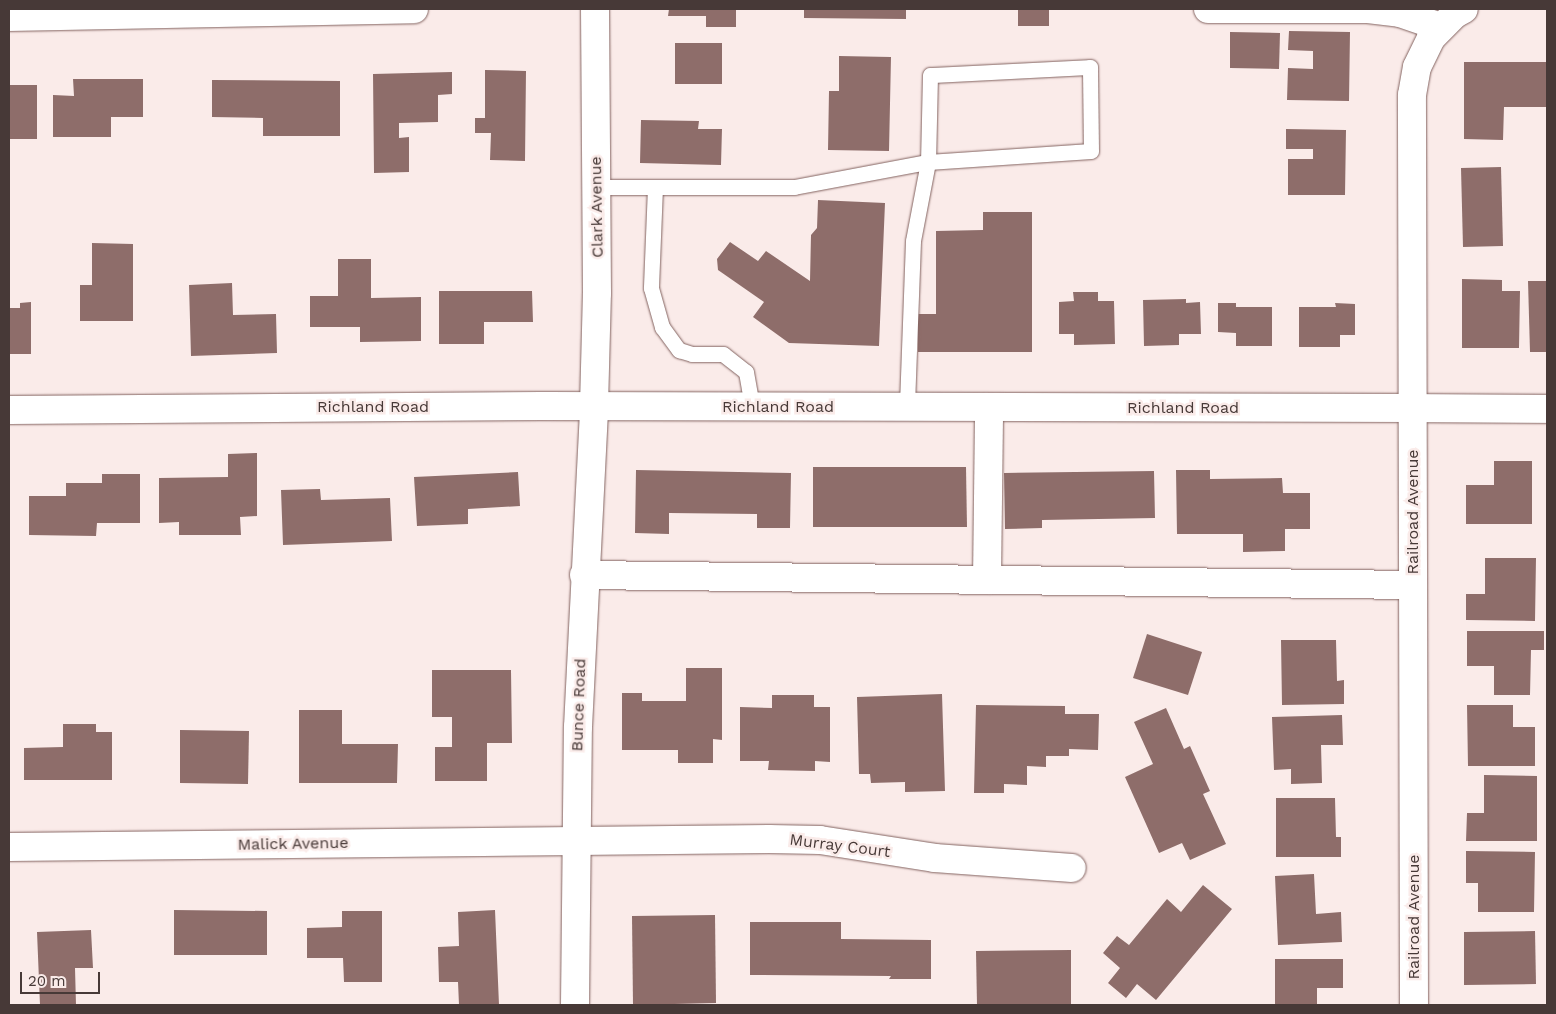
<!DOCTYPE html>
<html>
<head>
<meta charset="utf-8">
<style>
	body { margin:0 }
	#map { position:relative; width:1556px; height:1014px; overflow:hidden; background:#faebe9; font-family:"Work Sans",sans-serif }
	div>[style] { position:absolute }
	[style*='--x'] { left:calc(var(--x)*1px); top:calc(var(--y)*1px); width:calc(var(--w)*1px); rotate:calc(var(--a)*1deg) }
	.building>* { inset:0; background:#8e6d6a }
	.roads { filter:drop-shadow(0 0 1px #836360) drop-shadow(0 0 1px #836360) }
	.lane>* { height:15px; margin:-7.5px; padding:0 7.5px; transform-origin:7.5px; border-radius:7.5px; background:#fff }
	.street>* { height:28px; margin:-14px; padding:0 14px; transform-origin:14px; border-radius:14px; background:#fff }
	.secondary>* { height:28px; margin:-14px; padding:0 14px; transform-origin:14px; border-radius:14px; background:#fff }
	span { translate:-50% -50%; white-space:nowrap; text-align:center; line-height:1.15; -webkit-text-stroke:5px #faebe9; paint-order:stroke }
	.street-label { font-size:16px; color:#473937 }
	.frame { position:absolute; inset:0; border:10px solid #473937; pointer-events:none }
	.scale { position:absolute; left:20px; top:972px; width:80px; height:22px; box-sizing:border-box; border:2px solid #473937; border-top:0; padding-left:6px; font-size:15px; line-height:18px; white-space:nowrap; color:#473937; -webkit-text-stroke:4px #faebe9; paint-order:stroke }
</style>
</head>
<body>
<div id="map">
	<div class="building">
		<div style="clip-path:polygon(669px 9px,736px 9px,736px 27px,706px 27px,706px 16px,668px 16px)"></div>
		<div style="clip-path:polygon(804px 9px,906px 9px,906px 19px,804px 18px)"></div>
		<div style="clip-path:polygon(1018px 9px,1049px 9px,1049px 26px,1018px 26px)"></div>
		<div style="clip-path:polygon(1289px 31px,1350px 32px,1349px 101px,1287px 100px,1288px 68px,1313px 69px,1313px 51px,1288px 50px)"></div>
		<div style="clip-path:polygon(1230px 32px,1280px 33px,1279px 69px,1230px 68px)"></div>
		<div style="clip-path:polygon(675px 43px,722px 43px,722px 84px,675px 84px)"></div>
		<div style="clip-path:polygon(839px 56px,891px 57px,889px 151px,828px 150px,829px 91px,839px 91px)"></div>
		<div style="clip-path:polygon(1464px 62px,1547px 62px,1547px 107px,1504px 107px,1503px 140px,1464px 139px)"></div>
		<div style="clip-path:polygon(485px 70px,526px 71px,525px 161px,490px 160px,491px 133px,475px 133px,475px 118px,485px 118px)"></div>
		<div style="clip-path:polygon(452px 72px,452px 94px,438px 95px,438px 122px,399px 123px,399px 138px,409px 137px,409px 172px,374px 173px,373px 74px)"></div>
		<div style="clip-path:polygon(73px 79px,143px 79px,143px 117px,111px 117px,111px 137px,53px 137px,53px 95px,74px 96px)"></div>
		<div style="clip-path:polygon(212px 80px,340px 81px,340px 136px,263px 136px,263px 118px,212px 117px)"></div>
		<div style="clip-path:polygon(9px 85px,37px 85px,37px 139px,9px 139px)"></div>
		<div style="clip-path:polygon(641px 120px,699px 121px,698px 129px,722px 129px,721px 165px,640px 163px)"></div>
		<div style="clip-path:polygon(1286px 129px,1346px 130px,1345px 195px,1288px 195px,1288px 159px,1313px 159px,1313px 149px,1286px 149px)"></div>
		<div style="clip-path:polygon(1501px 167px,1503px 246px,1463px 247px,1461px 168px)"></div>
		<div style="clip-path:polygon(818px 200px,885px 203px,879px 346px,789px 343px,753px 317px,764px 302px,718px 270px,717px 259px,730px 242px,758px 261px,766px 251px,810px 281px,811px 235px,817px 228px)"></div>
		<div style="clip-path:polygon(983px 212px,1032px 212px,1032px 352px,918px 352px,918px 314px,936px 314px,936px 231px,983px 230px)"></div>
		<div style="clip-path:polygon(92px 243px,133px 244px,133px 321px,80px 321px,80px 285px,92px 285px)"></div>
		<div style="clip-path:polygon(338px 259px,371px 259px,371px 298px,421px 297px,421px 341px,360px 342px,360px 327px,310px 327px,310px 296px,338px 296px)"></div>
		<div style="clip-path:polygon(1462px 279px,1502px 280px,1502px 291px,1520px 291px,1519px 348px,1462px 348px)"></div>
		<div style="clip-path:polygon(1528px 281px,1547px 281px,1547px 352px,1530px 352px)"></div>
		<div style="clip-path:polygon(232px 283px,233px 315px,276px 314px,277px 353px,191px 356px,189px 285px)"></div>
		<div style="clip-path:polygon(439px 291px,532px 291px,533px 322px,484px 322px,484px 344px,439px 344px)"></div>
		<div style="clip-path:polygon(1073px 292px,1098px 292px,1098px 301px,1114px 301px,1115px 344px,1074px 345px,1074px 334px,1059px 334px,1059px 302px,1074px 301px)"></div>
		<div style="clip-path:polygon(1186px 299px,1186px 303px,1200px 302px,1201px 334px,1179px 334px,1179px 345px,1144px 346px,1143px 300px)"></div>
		<div style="clip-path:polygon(31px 302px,31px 354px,9px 354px,9px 308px,20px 308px,20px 303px)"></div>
		<div style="clip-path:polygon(1218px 303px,1236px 303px,1236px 307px,1272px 307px,1272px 346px,1236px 346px,1236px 333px,1218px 332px)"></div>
		<div style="clip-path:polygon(1335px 303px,1355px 304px,1355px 335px,1340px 335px,1340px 347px,1299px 347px,1299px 307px,1336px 307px)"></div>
		<div style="clip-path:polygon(257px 453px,257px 516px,240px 517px,241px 535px,179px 535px,179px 522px,159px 523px,159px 478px,228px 477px,228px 454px)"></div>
		<div style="clip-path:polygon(1494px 461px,1532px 461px,1532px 524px,1466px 524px,1466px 485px,1494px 485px)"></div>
		<div style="clip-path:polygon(813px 467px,966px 467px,967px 527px,813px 527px)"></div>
		<div style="clip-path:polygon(636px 470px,791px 473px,790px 528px,757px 528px,757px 514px,669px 513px,669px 534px,635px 533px)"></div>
		<div style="clip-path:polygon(1176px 470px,1210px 470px,1210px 479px,1282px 478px,1283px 493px,1310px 493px,1310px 529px,1285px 529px,1285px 551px,1243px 552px,1243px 534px,1177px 534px)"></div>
		<div style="clip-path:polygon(1154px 471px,1155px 518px,1042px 520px,1042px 528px,1005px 529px,1004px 473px)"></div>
		<div style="clip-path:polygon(518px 472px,520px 506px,468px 509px,468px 524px,417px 526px,414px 477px)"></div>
		<div style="clip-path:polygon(102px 474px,140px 474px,140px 523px,97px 523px,96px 536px,29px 535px,29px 496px,66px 496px,66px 483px,102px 483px)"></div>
		<div style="clip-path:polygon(320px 489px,321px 500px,390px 498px,392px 541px,283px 545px,281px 490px)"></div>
		<div style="clip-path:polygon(1485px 558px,1536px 558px,1535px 621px,1466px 620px,1466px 594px,1485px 594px)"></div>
		<div style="clip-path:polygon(1467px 631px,1544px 631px,1544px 650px,1531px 650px,1530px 695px,1494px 695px,1494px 666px,1467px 666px)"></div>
		<div style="clip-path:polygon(1147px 634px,1202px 652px,1188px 695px,1133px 678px)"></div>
		<div style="clip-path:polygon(1281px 640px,1336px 640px,1337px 681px,1344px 680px,1344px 704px,1282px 705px)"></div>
		<div style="clip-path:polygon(686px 668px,722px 668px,722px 740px,713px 739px,713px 763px,678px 763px,678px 750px,622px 750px,622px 693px,642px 693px,642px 701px,686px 701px)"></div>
		<div style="clip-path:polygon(432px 670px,511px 670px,512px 743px,487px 743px,487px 781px,435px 781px,435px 747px,452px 747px,452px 717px,432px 717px)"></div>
		<div style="clip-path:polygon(942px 694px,945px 791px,905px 792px,905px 782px,871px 783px,870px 774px,859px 774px,857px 697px)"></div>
		<div style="clip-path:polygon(772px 695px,814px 695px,814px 707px,830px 707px,830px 762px,815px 761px,815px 771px,768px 770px,769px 761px,740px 761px,740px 707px,772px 708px)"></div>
		<div style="clip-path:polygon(976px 705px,1065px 706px,1065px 714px,1099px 714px,1098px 750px,1069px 749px,1069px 756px,1046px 756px,1046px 767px,1027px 766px,1027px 785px,1004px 784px,1004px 793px,974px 793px)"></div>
		<div style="clip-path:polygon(1467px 705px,1513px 705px,1513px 727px,1535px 727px,1535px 766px,1468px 766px)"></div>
		<div style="clip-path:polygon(1166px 708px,1184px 749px,1190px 746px,1210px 791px,1203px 794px,1226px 844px,1190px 860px,1182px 843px,1159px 853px,1125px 777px,1153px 764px,1134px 722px)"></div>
		<div style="clip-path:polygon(299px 710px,342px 710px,342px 744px,398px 744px,397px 783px,299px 783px)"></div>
		<div style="clip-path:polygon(1342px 715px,1343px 745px,1321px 745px,1322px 783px,1291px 784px,1291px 769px,1274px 770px,1272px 717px)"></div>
		<div style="clip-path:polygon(63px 724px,96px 724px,96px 732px,112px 732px,112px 780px,24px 780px,24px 748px,63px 747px)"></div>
		<div style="clip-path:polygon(180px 730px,249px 731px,248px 784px,180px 783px)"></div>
		<div style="clip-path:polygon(1484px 775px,1537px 776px,1537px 841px,1466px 841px,1467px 813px,1484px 813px)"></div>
		<div style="clip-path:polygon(1276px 798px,1335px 798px,1336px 837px,1341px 837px,1341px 857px,1276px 857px)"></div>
		<div style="clip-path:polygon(1466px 851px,1535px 852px,1534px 912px,1478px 912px,1478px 883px,1466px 883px)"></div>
		<div style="clip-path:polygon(1314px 874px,1316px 914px,1341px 912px,1342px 942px,1278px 945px,1275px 876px)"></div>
		<div style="clip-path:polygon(1203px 885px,1232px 909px,1156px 1000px,1137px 984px,1126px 998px,1108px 983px,1120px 968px,1103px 953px,1117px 936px,1129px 945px,1167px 899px,1181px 912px)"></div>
		<div style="clip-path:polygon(174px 910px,267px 911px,267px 955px,174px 955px)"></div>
		<div style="clip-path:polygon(495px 910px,499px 1005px,459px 1005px,458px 982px,439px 982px,438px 947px,459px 946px,458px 912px)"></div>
		<div style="clip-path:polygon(342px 911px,382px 911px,382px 982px,344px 982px,343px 958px,307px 958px,307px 928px,342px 927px)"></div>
		<div style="clip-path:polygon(715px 915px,716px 1003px,633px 1005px,632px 916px)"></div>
		<div style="clip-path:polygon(750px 922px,841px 922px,841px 939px,931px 940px,931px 979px,889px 979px,891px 976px,750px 975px)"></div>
		<div style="clip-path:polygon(91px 930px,93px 968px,75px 968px,76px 1005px,40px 1005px,37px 932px)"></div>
		<div style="clip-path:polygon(1535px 931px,1536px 984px,1464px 985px,1464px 932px)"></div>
		<div style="clip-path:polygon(1071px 950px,1071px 1005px,977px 1005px,976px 951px)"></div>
		<div style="clip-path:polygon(1275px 959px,1343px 959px,1343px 988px,1317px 988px,1317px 1005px,1275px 1005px)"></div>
	</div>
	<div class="roads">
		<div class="lane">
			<div style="--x:596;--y:187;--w:198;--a:0"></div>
			<div style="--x:794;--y:187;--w:136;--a:-10.6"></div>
			<div style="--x:928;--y:162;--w:163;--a:-3.9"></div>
			<div style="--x:1091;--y:151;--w:84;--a:-90.7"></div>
			<div style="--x:1090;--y:67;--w:160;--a:177.1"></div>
			<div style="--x:930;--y:75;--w:87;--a:91.3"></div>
			<div style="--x:928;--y:162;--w:80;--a:100.8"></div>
			<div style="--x:913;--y:241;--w:166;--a:92.1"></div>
			<div style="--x:655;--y:187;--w:101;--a:92.3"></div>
			<div style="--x:651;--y:288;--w:41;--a:74.2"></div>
			<div style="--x:662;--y:327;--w:29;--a:54"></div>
			<div style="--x:679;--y:350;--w:14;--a:17"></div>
			<div style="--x:692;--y:354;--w:31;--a:0"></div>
			<div style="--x:723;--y:354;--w:29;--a:38"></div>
			<div style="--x:746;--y:372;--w:35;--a:80"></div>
		</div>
		<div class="street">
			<div style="--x:1208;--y:9;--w:160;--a:0"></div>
			<div style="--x:1368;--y:9;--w:32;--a:7"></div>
			<div style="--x:1400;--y:13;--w:43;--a:18.9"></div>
			<div style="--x:9;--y:17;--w:405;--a:-1.1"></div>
			<div style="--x:1413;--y:408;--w:134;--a:0.4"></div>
			<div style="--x:584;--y:575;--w:829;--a:0.69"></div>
			<div style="--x:987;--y:580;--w:173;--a:-89.3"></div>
			<div style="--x:9;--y:847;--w:760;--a:-0.6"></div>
			<div style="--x:769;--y:839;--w:51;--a:1.1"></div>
			<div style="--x:820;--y:840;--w:116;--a:8.9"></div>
			<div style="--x:935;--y:858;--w:137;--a:4.2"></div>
			<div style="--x:575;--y:1005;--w:278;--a:-89.4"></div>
			<div style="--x:578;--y:727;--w:321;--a:-87.1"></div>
		</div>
		<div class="secondary">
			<div style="--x:594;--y:406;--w:113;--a:-88.5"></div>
			<div style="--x:597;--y:293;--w:284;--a:-90.4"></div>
			<div style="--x:9;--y:410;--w:532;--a:-0.43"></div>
			<div style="--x:541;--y:406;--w:872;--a:0.13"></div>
			<div style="--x:1414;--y:1005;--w:910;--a:-90.13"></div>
			<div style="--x:1412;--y:95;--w:28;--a:-80"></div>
			<div style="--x:1417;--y:67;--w:32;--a:-64"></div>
			<div style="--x:1431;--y:38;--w:34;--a:-45"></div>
			<div style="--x:1455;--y:14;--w:10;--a:-29"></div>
		</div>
	</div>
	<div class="street-label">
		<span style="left:597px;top:207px;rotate:-91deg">Clark Avenue</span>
		<span style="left:373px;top:407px">Richland Road</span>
		<span style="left:778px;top:407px">Richland Road</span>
		<span style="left:1183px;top:408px">Richland Road</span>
		<span style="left:1413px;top:512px;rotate:-90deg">Railroad Avenue</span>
		<span style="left:579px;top:705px;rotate:-88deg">Bunce Road</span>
		<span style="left:293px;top:844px;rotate:-1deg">Malick Avenue</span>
		<span style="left:840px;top:846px;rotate:7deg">Murray Court</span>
		<span style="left:1414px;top:917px;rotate:-90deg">Railroad Avenue</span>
	</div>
	<div class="frame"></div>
	<div class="scale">20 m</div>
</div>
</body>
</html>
